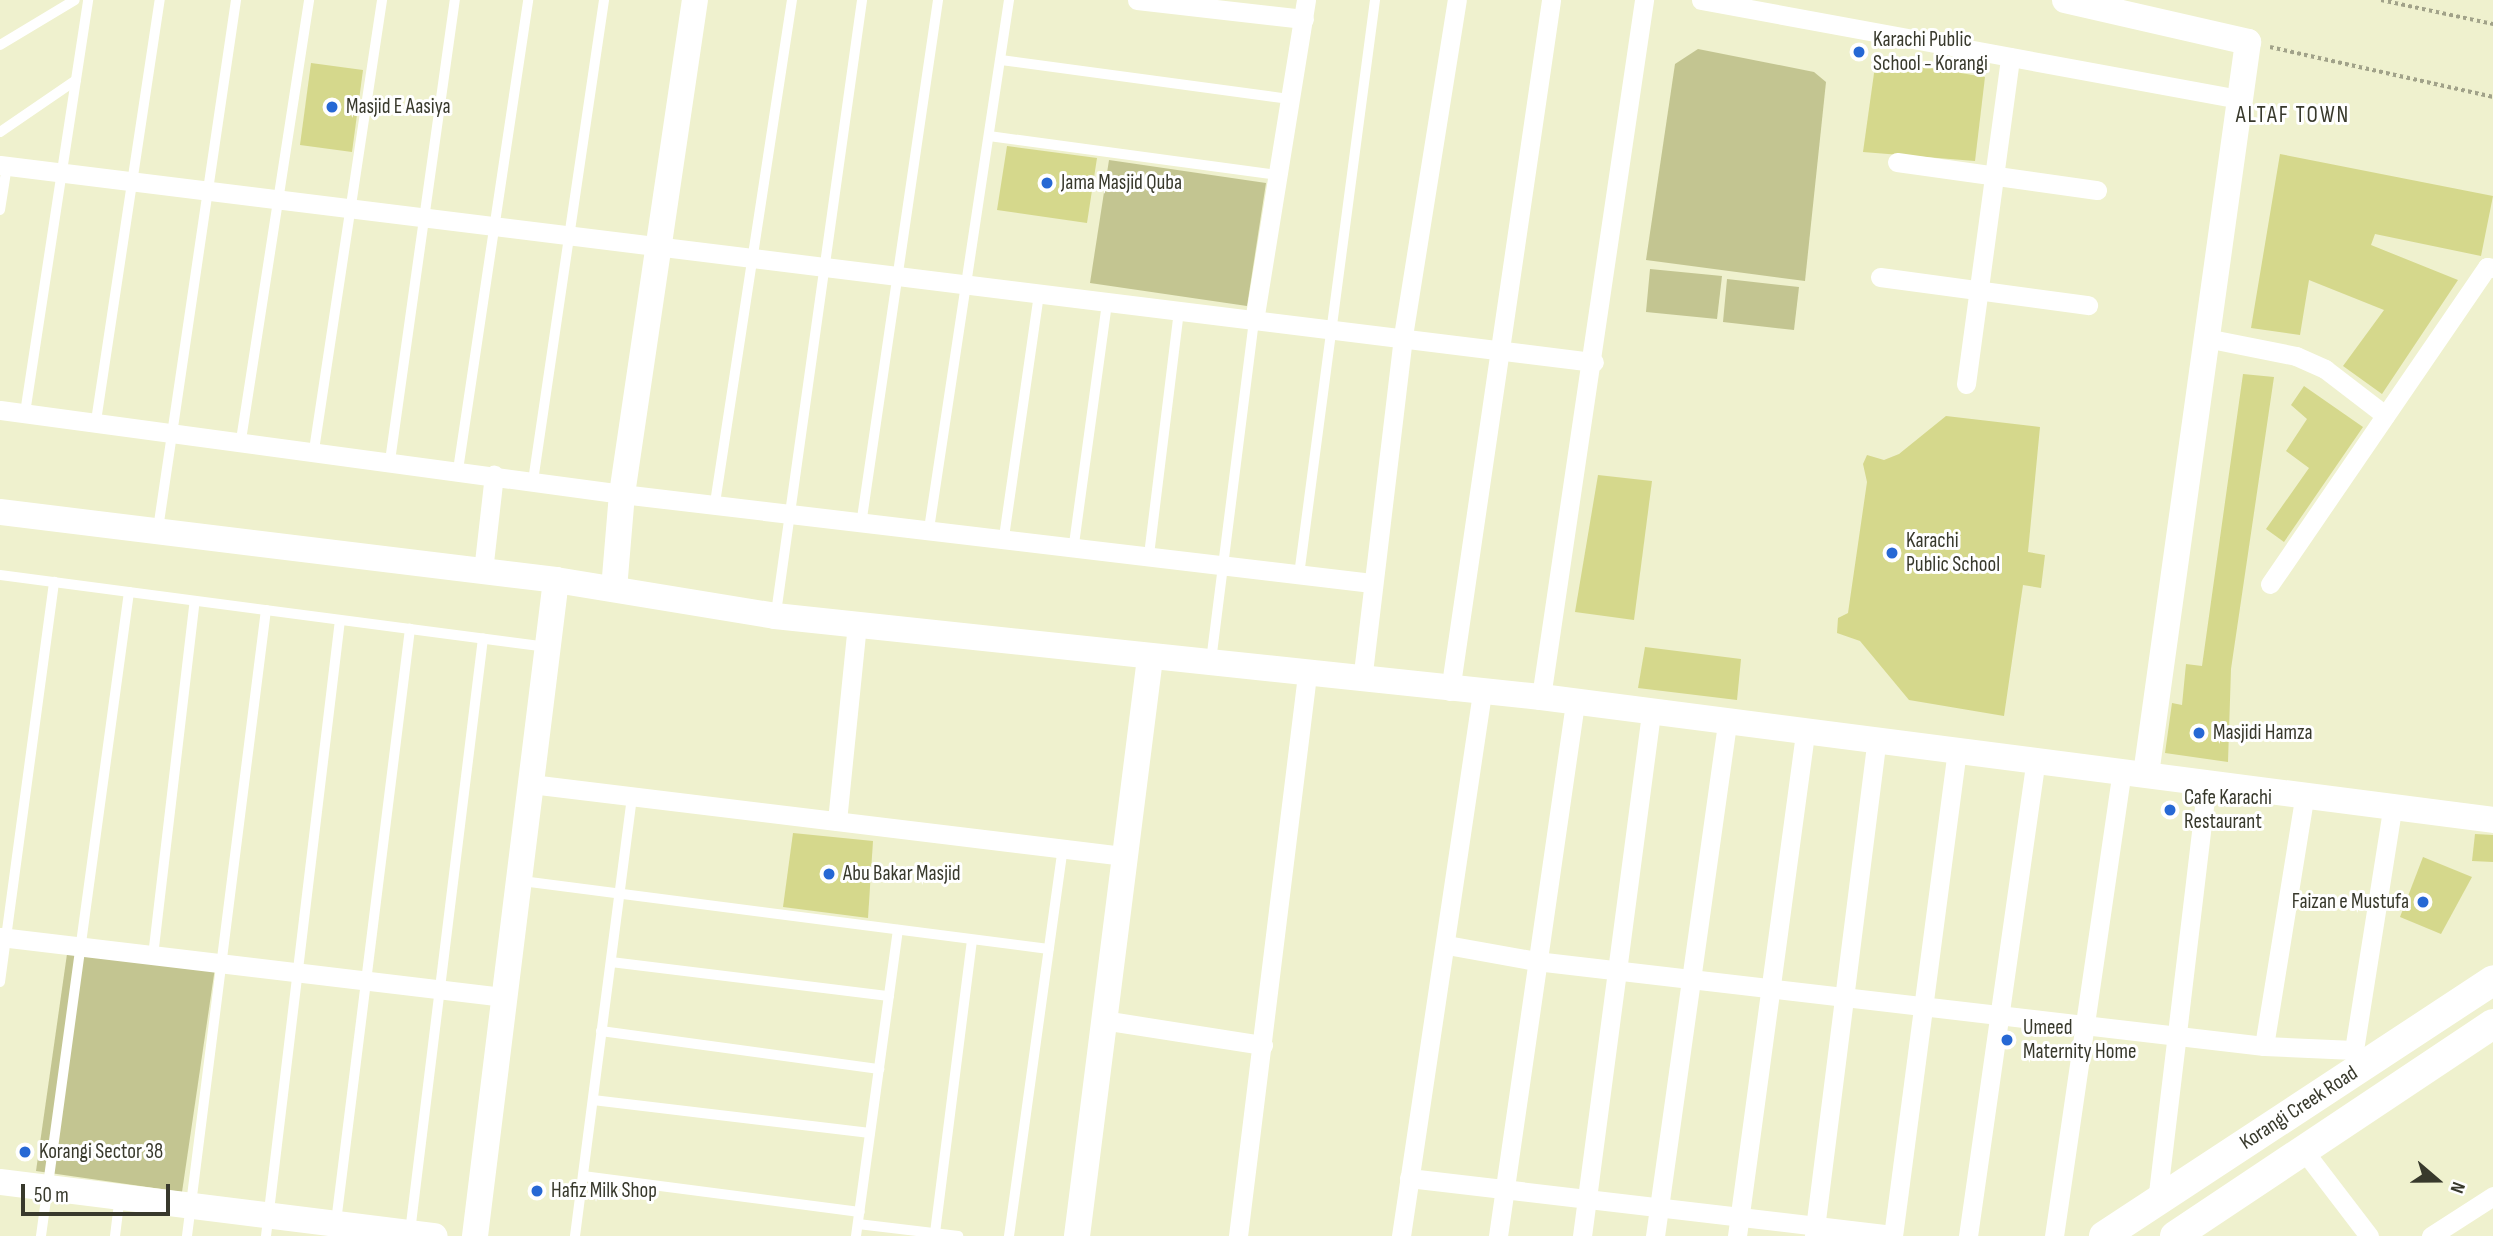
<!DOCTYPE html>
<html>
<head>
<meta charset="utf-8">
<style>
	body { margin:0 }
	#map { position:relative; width:2493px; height:1236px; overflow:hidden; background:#eff1ce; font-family:"Sofia Sans Condensed",sans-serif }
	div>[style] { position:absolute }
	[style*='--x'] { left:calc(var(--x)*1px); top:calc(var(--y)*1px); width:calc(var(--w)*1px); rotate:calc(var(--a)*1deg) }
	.green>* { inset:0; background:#c3c591 }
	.building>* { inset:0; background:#d5d88c }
	.path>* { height:3.5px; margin-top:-1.75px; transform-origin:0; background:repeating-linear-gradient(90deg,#a1a289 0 3.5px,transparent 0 7px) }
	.lane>* { height:10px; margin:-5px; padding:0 5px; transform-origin:5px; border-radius:5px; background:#fff }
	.street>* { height:19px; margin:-9.5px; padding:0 9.5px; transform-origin:9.5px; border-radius:9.5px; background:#fff }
	.secondary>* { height:26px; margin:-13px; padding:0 13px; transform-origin:13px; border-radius:13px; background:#fff }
	.primary>* { height:30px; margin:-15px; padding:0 15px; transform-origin:15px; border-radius:15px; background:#fff }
	.dots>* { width:19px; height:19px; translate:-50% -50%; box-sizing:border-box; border:4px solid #fff; border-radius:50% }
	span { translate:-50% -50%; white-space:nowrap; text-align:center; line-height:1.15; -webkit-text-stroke:6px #fff; paint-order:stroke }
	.poi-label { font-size:21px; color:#38392c }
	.left { translate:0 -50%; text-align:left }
	.right { translate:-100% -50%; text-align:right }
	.street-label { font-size:21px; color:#38392c }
	.neighbourhood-label { font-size:23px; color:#38392c; letter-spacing:2px }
	.north { position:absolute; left:2402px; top:1145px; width:70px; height:70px; -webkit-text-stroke:5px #fff; paint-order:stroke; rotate:110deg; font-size:19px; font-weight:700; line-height:28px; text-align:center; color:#38392c }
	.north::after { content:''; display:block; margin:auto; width:24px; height:32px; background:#38392c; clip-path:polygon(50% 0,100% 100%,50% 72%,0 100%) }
	.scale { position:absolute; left:21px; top:1184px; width:149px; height:32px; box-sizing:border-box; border:4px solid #38392c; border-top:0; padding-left:9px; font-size:21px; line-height:24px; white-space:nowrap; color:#38392c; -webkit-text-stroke:5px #fff; paint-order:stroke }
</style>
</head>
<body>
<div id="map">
	<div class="green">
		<div style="clip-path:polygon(1698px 49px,1814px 72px,1826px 82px,1805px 281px,1646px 260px,1675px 64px)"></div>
		<div style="clip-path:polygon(1109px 160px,1266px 183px,1247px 306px,1090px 283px)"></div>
		<div style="clip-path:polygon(1650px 269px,1722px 276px,1717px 319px,1646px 312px)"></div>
		<div style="clip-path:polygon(1727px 279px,1799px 287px,1794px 330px,1723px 322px)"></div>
		<div style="clip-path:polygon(69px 940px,216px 961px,182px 1192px,36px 1171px)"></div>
	</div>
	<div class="building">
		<div style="clip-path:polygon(1876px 59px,1985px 77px,1975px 161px,1863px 152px)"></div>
		<div style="clip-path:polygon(311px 63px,363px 70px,352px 152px,300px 145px)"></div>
		<div style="clip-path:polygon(1007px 146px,1097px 158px,1087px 223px,997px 210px)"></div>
		<div style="clip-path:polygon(2280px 154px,2493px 196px,2481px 256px,2375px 234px,2371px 245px,2458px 280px,2382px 394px,2343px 366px,2384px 310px,2309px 280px,2300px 335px,2251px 328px)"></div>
		<div style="clip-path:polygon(2243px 374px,2274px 377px,2231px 669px,2228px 762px,2165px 753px,2172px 703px,2182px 705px,2186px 664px,2202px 666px)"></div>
		<div style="clip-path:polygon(2304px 386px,2363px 427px,2284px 542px,2266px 529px,2309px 468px,2286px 451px,2307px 419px,2291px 405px)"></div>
		<div style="clip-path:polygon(1946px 416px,2040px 427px,2028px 552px,2045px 555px,2041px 588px,2023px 585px,2004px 716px,1909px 700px,1860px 641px,1837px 633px,1838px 618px,1848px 613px,1867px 482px,1863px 464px,1867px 455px,1884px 460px,1899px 454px)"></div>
		<div style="clip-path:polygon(1598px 475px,1652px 481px,1634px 620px,1575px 612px)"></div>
		<div style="clip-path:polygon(1645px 647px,1741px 659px,1737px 700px,1638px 688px)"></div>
		<div style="clip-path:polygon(793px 833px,873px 841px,868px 918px,783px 907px)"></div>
		<div style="clip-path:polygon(2475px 834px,2493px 835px,2493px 862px,2472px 861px)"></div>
		<div style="clip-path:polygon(2423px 857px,2472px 877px,2441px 934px,2400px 917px)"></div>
	</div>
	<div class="path">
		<div style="--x:2381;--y:0;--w:115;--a:12.1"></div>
		<div style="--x:2270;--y:47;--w:229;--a:12.6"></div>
	</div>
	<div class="lane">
		<div style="--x:0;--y:45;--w:87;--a:-31"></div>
		<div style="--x:1001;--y:60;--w:290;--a:7.7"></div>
		<div style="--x:0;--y:132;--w:92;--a:-34.4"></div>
		<div style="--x:989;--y:136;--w:291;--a:7.7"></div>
		<div style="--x:0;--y:210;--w:45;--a:-81"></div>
		<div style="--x:25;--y:413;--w:418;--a:-81.3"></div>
		<div style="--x:96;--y:421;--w:426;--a:-81.4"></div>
		<div style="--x:241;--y:440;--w:445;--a:-81.2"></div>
		<div style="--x:314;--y:450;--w:455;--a:-81.4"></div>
		<div style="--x:390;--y:461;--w:466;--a:-82"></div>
		<div style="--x:458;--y:470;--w:475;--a:-81.5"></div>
		<div style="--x:533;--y:481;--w:486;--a:-81.6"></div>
		<div style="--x:715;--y:503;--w:509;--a:-81.3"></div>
		<div style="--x:862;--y:518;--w:524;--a:-81.65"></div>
		<div style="--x:158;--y:529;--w:535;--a:-81.61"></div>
		<div style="--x:929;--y:529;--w:535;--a:-81.4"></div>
		<div style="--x:1004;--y:537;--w:246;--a:-81.8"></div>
		<div style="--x:1074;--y:544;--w:244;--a:-82.2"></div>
		<div style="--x:1149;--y:555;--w:245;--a:-83"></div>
		<div style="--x:0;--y:575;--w:552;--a:7.5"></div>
		<div style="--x:1299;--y:575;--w:580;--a:-82.47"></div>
		<div style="--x:776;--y:613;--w:619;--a:-82.01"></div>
		<div style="--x:1211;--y:661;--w:343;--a:-82.8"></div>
		<div style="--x:522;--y:881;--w:531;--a:7.35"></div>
		<div style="--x:153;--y:956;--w:357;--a:-83.3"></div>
		<div style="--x:611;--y:962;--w:280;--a:7"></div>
		<div style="--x:0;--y:982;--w:404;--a:-82.3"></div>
		<div style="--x:601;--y:1031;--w:281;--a:7.8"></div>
		<div style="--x:593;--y:1100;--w:279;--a:6.8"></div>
		<div style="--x:583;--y:1176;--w:279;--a:7.4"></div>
		<div style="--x:336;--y:1222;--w:598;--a:-82.89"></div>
		<div style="--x:858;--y:1224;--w:101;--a:6.8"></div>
		<div style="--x:410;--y:1232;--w:598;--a:-82.99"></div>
		<div style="--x:935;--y:1233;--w:295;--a:-82.8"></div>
		<div style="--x:41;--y:1236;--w:650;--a:-82.22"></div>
		<div style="--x:115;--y:1236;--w:39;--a:-83"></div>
		<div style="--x:187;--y:1236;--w:631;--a:-82.81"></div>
		<div style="--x:266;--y:1236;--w:620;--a:-83.15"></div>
		<div style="--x:575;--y:1236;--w:444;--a:-82.6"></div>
		<div style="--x:856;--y:1236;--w:309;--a:-82.2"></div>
		<div style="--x:1009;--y:1236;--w:392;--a:-82.1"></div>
	</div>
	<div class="street">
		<div style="--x:1137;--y:0;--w:168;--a:6.5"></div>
		<div style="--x:1701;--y:0;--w:547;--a:10.43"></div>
		<div style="--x:1897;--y:162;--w:202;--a:8"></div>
		<div style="--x:0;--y:165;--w:1606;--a:7.05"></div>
		<div style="--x:1880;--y:277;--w:210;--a:7.7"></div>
		<div style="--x:1254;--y:321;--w:325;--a:-80.8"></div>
		<div style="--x:2206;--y:338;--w:92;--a:11.3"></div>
		<div style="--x:2296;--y:356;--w:32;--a:24"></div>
		<div style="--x:2325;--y:369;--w:76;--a:37.5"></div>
		<div style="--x:1966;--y:384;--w:330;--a:-82.3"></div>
		<div style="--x:0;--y:410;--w:628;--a:7.69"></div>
		<div style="--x:622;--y:494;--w:755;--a:6.77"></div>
		<div style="--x:483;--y:571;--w:97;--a:-83.5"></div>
		<div style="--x:2270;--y:584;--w:384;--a:-55.6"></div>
		<div style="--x:2487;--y:267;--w:6;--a:9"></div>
		<div style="--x:1362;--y:681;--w:347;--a:-83.2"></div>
		<div style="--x:1403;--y:336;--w:340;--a:-80.9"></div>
		<div style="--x:1450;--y:691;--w:698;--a:-81.68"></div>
		<div style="--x:1541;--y:697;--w:705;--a:-81.59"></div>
		<div style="--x:531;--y:784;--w:596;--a:6.93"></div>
		<div style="--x:837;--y:821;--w:197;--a:-84.2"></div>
		<div style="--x:0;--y:937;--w:508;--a:6.79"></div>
		<div style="--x:1447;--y:945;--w:90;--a:10.2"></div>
		<div style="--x:1536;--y:961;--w:733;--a:6.66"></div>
		<div style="--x:2264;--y:1046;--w:256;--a:-80.8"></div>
		<div style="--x:1103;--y:1020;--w:162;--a:8.9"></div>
		<div style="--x:2264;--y:1046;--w:90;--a:2.5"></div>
		<div style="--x:2354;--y:1050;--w:11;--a:56"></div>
		<div style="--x:2354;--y:1050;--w:249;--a:-81"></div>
		<div style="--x:2304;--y:1151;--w:107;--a:52.6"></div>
		<div style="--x:1409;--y:1178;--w:487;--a:6.7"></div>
		<div style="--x:2157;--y:1201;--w:423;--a:-83.2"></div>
		<div style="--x:1238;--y:1236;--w:565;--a:-82.99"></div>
		<div style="--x:1401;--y:1236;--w:549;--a:-81.52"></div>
		<div style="--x:1498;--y:1236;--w:539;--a:-81.78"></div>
		<div style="--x:1582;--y:1236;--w:528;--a:-82.48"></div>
		<div style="--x:1655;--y:1236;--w:517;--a:-82"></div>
		<div style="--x:1737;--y:1236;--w:507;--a:-82.29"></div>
		<div style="--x:1814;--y:1236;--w:497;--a:-82.8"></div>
		<div style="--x:1893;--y:1236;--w:488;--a:-82.5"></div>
		<div style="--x:1968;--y:1236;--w:480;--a:-81.9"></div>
		<div style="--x:2054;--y:1236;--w:470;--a:-81.7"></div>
		<div style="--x:2431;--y:1236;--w:74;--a:-32.8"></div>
	</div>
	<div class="secondary">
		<div style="--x:2065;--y:0;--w:188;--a:12.9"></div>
		<div style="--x:2248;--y:42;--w:739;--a:97.93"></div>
		<div style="--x:0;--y:512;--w:560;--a:6.97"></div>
		<div style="--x:556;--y:580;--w:222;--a:9.3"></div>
		<div style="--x:775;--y:616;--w:770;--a:6.04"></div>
		<div style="--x:1541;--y:697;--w:960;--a:7.36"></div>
		<div style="--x:614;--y:589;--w:95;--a:-85.2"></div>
		<div style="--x:622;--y:494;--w:499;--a:-81.6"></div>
		<div style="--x:0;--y:1182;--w:438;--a:7.1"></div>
		<div style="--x:475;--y:1236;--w:661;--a:-82.96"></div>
		<div style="--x:1077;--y:1236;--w:583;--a:-82.8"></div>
	</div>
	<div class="primary">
		<div style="--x:2104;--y:1236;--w:466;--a:-33.3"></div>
		<div style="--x:2175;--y:1236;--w:382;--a:-33.7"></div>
	</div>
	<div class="dots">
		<div style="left:1859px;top:52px;background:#2668d4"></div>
		<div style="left:332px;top:107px;background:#2668d4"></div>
		<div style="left:1047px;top:183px;background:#2668d4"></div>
		<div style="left:1892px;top:553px;background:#2668d4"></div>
		<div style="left:2199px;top:733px;background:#2668d4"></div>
		<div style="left:2170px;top:810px;background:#2668d4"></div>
		<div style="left:829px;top:874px;background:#2668d4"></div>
		<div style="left:2423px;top:902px;background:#2668d4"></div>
		<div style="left:2007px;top:1040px;background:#2668d4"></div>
		<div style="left:25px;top:1152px;background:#2668d4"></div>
		<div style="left:537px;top:1191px;background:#2668d4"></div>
	</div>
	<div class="poi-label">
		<span class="left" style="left:1873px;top:52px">Karachi Public<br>School - Korangi</span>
		<span class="left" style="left:346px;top:107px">Masjid E Aasiya</span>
		<span class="left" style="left:1061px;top:183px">Jama Masjid Quba</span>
		<span class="left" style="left:1906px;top:553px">Karachi<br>Public School</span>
		<span class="left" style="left:2213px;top:733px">Masjidi Hamza</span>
		<span class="left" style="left:2184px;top:810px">Cafe Karachi<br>Restaurant</span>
		<span class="left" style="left:843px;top:874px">Abu Bakar Masjid</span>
		<span class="right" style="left:2409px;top:902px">Faizan e Mustufa</span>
		<span class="left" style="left:2023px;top:1040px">Umeed<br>Maternity Home</span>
		<span class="left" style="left:39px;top:1152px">Korangi Sector 38</span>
		<span class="left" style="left:551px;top:1191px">Hafiz Milk Shop</span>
	</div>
	<div class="street-label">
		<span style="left:2299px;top:1108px;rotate:-33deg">Korangi Creek Road</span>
	</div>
	<div class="neighbourhood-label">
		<span style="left:2293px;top:115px">ALTAF TOWN</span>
	</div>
	<div class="north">N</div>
	<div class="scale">50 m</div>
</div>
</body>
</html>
